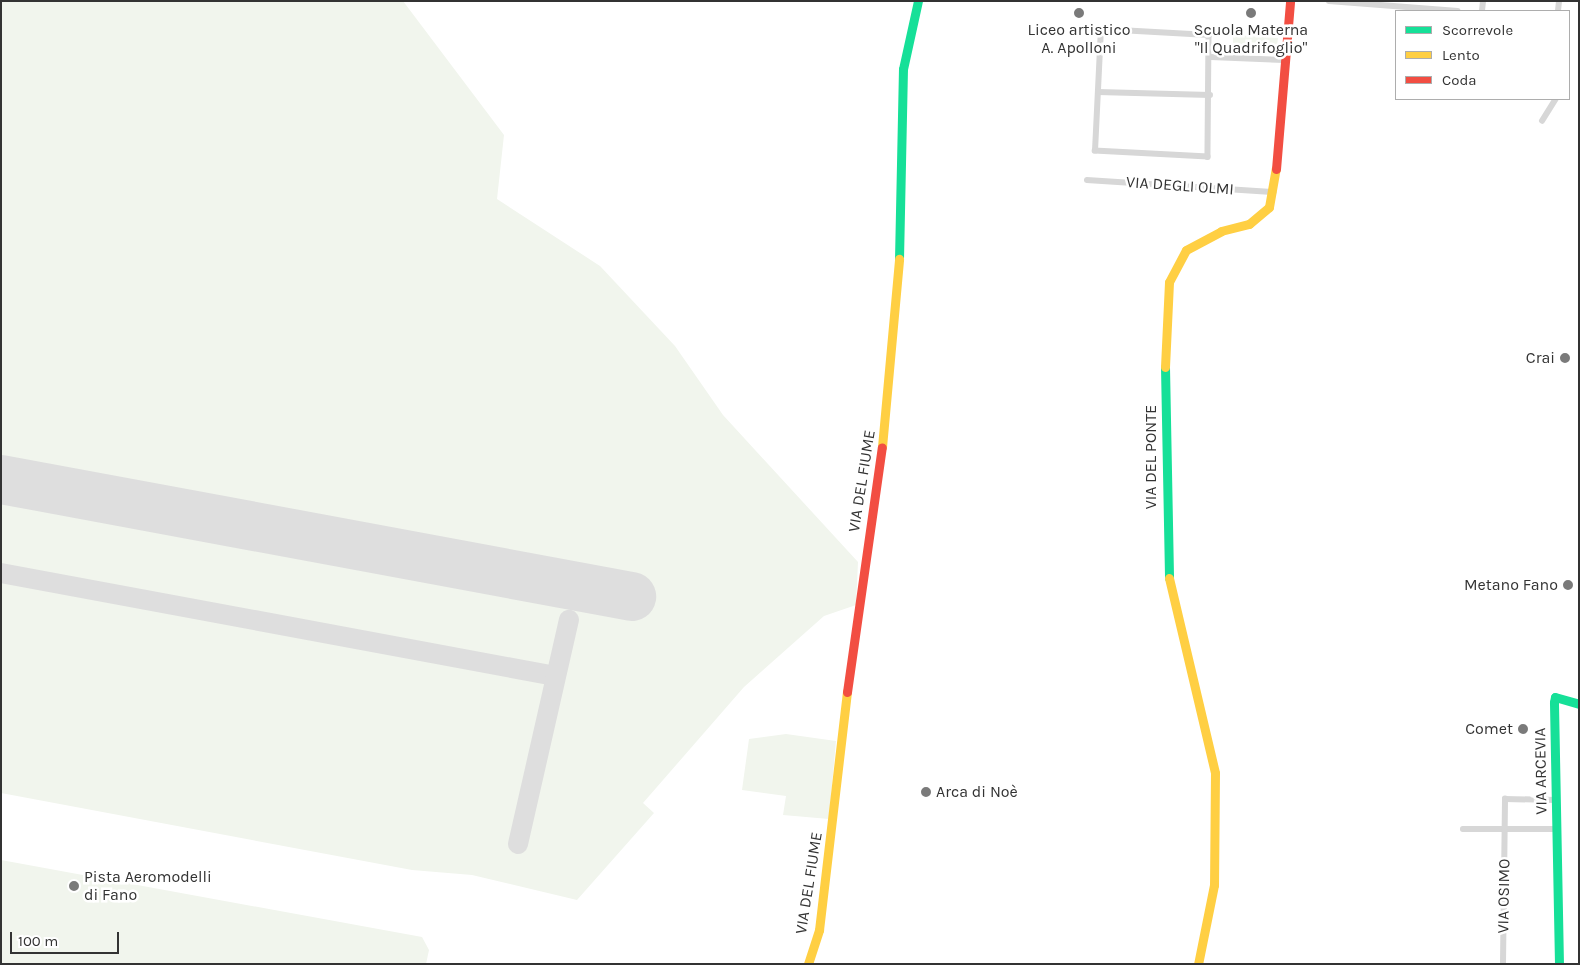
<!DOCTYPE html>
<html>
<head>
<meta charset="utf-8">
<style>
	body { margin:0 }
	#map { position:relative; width:1580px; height:965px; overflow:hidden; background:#fff; font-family:Karla,sans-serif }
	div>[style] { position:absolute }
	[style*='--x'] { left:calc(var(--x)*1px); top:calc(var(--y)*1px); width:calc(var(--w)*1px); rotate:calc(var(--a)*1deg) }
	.green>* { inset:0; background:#f1f5ed }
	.taxiway>* { height:20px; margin:-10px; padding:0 10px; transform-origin:10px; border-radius:10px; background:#dedede }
	.runway>* { height:49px; margin:-24.5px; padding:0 24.5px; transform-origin:24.5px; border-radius:24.5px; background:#dedede }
	.street>* { height:5.5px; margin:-2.75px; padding:0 2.75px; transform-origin:2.75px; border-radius:2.75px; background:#d7d7d7 }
	.fast>* { height:9px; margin:-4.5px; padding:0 4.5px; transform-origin:4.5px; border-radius:4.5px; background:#16e098 }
	.slow>* { height:9px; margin:-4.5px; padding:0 4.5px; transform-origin:4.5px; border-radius:4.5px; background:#ffcf43 }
	.jam>* { height:9px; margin:-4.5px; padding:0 4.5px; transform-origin:4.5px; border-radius:4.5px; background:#f24e42 }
	.dots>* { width:14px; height:14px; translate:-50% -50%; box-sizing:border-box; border:2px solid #fff; border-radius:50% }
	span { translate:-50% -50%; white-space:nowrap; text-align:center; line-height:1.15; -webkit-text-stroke:5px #fff; paint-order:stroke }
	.poi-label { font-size:16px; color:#333 }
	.right { translate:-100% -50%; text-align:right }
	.left { translate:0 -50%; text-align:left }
	.street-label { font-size:16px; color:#333 }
	.frame { position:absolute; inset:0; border:2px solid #333; pointer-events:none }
	.legend { position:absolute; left:1395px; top:10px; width:175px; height:90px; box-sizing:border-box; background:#fff; border:1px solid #adadad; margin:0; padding:6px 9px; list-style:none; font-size:15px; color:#333 }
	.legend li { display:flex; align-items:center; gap:10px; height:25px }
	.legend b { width:25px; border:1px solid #adadad }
	.scale { position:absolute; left:10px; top:932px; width:109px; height:22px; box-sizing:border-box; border:2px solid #333; border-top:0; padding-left:6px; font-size:15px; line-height:18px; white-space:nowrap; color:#333; -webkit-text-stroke:4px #fff; paint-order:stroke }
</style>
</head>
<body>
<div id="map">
	<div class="green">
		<div style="clip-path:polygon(1px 1px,403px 1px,504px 135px,497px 199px,600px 266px,675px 346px,723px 415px,858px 562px,856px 605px,824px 616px,744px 687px,643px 803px,654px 813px,577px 900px,472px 875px,412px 870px,1px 793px)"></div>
		<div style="clip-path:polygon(1233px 35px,1278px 38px,1276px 53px,1233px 50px)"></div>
		<div style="clip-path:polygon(786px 734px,836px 741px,829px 819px,783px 815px,786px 796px,742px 790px,749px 739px)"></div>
		<div style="clip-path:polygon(1px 860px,422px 937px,429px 950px,426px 964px,1px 964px)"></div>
	</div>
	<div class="taxiway">
		<div style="--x:1;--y:573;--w:563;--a:10.53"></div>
		<div style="--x:518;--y:844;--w:230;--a:-77.2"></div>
	</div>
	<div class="runway">
		<div style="--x:1;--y:479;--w:641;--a:10.52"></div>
	</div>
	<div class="street">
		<div style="--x:1329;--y:1;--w:129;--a:4.4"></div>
		<div style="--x:1482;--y:11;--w:10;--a:-84"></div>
		<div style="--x:1558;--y:11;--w:10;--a:-84"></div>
		<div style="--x:1101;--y:29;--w:108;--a:3.2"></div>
		<div style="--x:1209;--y:35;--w:122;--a:90.5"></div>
		<div style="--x:1208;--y:157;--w:113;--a:-177"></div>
		<div style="--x:1095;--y:151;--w:122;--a:-87.2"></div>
		<div style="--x:1211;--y:57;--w:73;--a:2.4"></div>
		<div style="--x:1098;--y:92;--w:112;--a:1.5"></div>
		<div style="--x:1542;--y:121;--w:26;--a:-58"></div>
		<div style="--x:1087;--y:180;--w:187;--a:3.7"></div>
		<div style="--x:1463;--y:829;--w:95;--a:0"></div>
		<div style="--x:1503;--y:964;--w:165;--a:-89.3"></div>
		<div style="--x:1505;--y:799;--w:52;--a:1.1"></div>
	</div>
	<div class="fast">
		<div style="--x:899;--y:259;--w:190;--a:-88.8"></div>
		<div style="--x:903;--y:69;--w:70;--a:-77.6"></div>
		<div style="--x:1165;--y:367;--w:211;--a:88.9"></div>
		<div style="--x:1559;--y:964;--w:262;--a:-91.1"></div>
		<div style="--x:1554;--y:702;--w:5;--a:-79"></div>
		<div style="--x:1555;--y:697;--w:25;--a:16"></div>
	</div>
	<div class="slow">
		<div style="--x:1165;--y:367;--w:85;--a:-87.3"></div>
		<div style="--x:1169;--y:282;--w:36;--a:-62"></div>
		<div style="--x:1186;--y:250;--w:40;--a:-28"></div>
		<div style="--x:1221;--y:231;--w:29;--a:-14"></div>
		<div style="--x:1249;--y:224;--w:26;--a:-40"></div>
		<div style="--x:1269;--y:207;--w:39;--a:-80"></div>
		<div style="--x:882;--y:447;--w:189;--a:-84.8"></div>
		<div style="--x:1169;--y:578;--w:200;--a:76.7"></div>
		<div style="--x:1215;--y:773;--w:112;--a:90.5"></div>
		<div style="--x:1214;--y:885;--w:81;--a:101.4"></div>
		<div style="--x:808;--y:964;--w:36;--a:-72"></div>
		<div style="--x:819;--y:930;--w:240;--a:-83.3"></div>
	</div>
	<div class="jam">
		<div style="--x:1276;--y:169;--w:169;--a:-85.2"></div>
		<div style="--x:847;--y:692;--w:247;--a:-81.9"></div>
	</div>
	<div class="dots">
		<div style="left:1079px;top:13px;background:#7a7a7a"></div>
		<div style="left:1251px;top:13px;background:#7a7a7a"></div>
		<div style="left:1565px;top:358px;background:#7a7a7a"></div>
		<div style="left:1568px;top:585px;background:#7a7a7a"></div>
		<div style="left:1523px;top:729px;background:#7a7a7a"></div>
		<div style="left:926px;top:792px;background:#7a7a7a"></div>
		<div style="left:74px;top:886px;background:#7a7a7a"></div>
	</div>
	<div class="poi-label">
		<span style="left:1079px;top:39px">Liceo artistico<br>A. Apolloni</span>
		<span style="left:1251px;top:39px">Scuola Materna<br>"Il Quadrifoglio"</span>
		<span class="right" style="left:1555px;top:358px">Crai</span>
		<span class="right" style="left:1558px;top:585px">Metano Fano</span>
		<span class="right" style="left:1513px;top:729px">Comet</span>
		<span class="left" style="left:936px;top:792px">Arca di Noè</span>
		<span class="left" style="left:84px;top:886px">Pista Aeromodelli<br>di Fano</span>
	</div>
	<div class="street-label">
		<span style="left:1180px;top:186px;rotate:4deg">VIA DEGLI OLMI</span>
		<span style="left:1151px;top:457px;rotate:-90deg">VIA DEL PONTE</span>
		<span style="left:862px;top:481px;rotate:-81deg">VIA DEL FIUME</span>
		<span style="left:1541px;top:771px;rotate:-91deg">VIA ARCEVIA</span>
		<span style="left:809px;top:883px;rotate:-81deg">VIA DEL FIUME</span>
		<span style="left:1504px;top:896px;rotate:-89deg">VIA OSIMO</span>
	</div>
	<div class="frame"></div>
	<ul class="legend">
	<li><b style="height:6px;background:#16e098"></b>Scorrevole</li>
	<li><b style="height:6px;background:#ffcf43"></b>Lento</li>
	<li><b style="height:6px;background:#f24e42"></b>Coda</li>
	</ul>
	<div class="scale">100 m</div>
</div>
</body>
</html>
